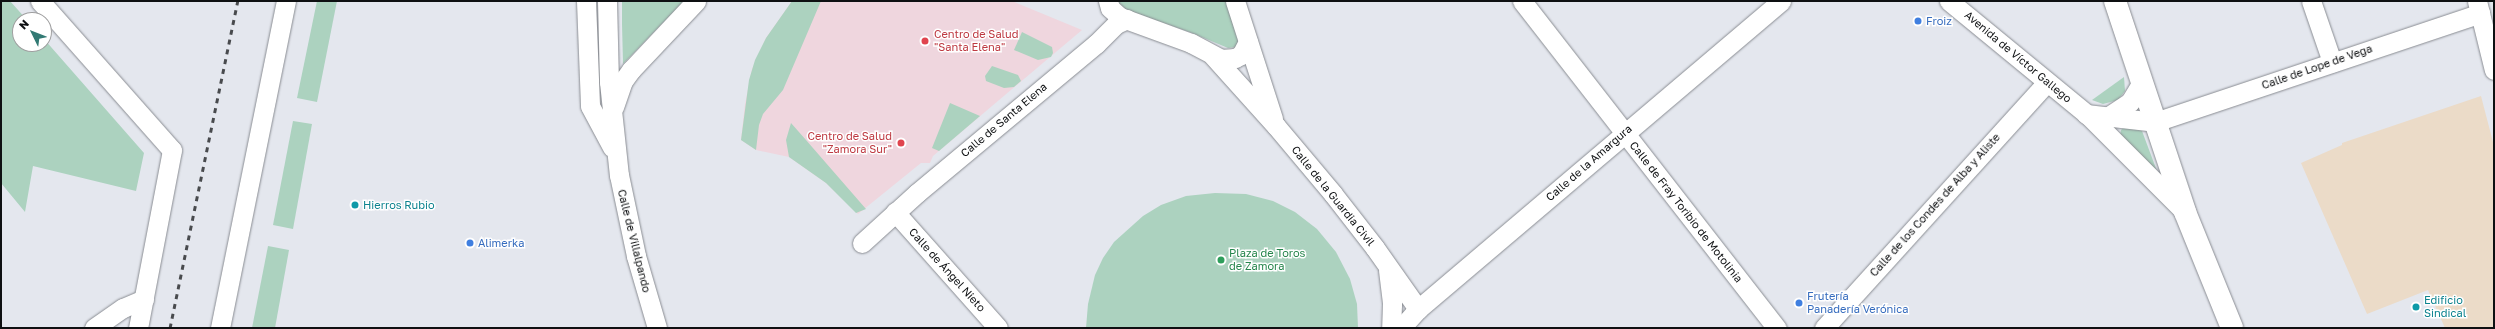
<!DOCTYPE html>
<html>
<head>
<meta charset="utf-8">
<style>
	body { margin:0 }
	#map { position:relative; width:2495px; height:329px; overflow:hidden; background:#e4e7ee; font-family:"Golos Text",sans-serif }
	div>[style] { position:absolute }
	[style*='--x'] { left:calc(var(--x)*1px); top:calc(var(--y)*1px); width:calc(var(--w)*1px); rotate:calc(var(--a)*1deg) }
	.education>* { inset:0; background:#ebdbc8 }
	.medical>* { inset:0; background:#efd6de }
	.green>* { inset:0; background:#acd2bf }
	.roads { filter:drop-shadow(0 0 1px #898c92) drop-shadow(0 0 1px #898c92) }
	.minor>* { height:19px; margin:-9.5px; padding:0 9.5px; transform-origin:9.5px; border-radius:9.5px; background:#fff }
	.tertiary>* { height:22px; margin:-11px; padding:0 11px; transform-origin:11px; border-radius:11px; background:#fff }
	.rail>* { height:3px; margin-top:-1.5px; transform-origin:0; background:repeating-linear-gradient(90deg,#484a4d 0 5px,transparent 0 10px) }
	.dots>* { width:11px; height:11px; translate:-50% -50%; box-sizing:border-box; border:2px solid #fff; border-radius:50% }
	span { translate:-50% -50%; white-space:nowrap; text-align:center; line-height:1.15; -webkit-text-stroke:3px #fff; paint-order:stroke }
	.shop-label { font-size:11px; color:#366cbe }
	.left { translate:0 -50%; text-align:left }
	.health-label { font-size:11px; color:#be3a42 }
	.right { translate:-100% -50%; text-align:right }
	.street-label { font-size:11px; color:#0e1012 }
	.culture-label { font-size:11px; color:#0d838f }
	.leisure-label { font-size:11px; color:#27864d }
	.frame { position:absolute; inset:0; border:2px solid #0e1012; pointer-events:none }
	.north { position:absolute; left:12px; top:12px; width:40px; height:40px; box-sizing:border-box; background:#fff; border:1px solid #9f9fa0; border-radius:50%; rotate:313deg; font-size:11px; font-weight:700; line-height:16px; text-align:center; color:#0e1012 }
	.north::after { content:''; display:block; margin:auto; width:14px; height:18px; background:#327a74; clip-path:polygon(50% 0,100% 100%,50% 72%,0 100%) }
</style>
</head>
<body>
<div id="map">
	<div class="education">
		<div style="clip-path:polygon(2481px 96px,2494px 146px,2494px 328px,2445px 328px,2428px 290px,2367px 314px,2301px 163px,2342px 145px,2342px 143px)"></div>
	</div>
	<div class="medical">
		<div style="clip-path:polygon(792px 1px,1012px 1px,1082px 30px,933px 156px,930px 163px,921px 163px,858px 214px,826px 183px,789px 157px,756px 150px,741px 140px,745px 104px,752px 69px,766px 38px)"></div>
	</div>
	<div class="green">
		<div style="clip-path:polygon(1px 1px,10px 1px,27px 20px,20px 20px,20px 44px,44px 44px,44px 39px,144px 153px,136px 191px,33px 166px,25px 212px,1px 183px)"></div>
		<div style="clip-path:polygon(317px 1px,337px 1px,317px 102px,297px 98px)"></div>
		<div style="clip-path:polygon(622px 1px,684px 1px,623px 64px,622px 24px)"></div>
		<div style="clip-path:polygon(792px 1px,821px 1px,783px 90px,763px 114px,759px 125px,756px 150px,741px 140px,749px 80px,755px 60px,766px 38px)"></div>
		<div style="clip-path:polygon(1118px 1px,1226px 1px,1238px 41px,1237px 47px,1228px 48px,1192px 33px,1121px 8px)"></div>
		<div style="clip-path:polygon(1022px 32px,1052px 47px,1053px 53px,1051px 57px,1038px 60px,1014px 50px)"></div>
		<div style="clip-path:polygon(992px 66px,1018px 75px,1021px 81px,1014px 87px,1004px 88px,986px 81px,985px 76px)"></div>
		<div style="clip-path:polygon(2124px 77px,2125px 91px,2118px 100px,2103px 104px,2092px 100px)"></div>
		<div style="clip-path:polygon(950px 103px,980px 116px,939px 151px,932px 148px)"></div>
		<div style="clip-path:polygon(293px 121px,312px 124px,293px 229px,273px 225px)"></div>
		<div style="clip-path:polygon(791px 123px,806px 140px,866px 209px,856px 213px,826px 183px,789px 157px,786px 140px)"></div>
		<div style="clip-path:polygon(2124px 127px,2139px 129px,2142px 131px,2157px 171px,2120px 136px,2121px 130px)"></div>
		<div style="clip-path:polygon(1215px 193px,1246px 194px,1273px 201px,1295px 212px,1317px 229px,1336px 252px,1350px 279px,1357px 304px,1358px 328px,1086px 328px,1088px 304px,1095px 275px,1103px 258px,1114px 242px,1143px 216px,1161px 205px,1186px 196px)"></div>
		<div style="clip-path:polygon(268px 246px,289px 250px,275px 328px,252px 328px)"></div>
	</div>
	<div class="roads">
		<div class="minor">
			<div style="--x:40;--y:1;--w:199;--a:48.5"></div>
			<div style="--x:172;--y:150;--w:181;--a:100.8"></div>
			<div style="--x:586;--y:1;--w:105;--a:87.8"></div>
			<div style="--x:590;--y:106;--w:47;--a:61.8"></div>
			<div style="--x:607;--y:1;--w:81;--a:88.6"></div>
			<div style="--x:609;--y:82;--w:94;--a:83.9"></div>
			<div style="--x:619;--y:175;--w:83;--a:78.1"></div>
			<div style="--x:636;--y:256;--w:75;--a:73.7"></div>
			<div style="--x:1108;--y:1;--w:7;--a:74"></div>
			<div style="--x:1110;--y:8;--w:13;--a:42"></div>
			<div style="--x:1120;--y:17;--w:76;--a:20.1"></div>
			<div style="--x:1191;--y:43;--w:34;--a:28"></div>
			<div style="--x:1221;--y:59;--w:14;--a:-4"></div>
			<div style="--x:1235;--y:58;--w:7;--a:-27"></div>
			<div style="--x:1241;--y:55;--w:15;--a:-62"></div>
			<div style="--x:1235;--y:1;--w:124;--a:72.1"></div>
			<div style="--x:1522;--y:1;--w:415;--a:52.1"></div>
			<div style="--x:1949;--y:1;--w:181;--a:39.4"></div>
			<div style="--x:2089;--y:116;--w:136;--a:45"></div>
			<div style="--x:2311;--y:1;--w:65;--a:71"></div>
			<div style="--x:2477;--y:1;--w:71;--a:76.2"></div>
			<div style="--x:1213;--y:56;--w:94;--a:48"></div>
			<div style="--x:1276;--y:126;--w:89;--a:50"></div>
			<div style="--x:1333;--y:194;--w:68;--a:52.1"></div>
			<div style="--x:1375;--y:248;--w:75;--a:54.8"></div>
			<div style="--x:614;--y:107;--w:28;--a:-71"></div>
			<div style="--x:623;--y:81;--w:14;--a:-54"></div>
			<div style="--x:631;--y:70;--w:95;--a:-46.7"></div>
			<div style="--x:2086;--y:114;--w:69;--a:6.6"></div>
			<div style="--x:2155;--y:122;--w:343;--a:-18.5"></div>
			<div style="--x:2109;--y:116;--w:25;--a:-34"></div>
			<div style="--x:2130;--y:102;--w:23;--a:-59"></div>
			<div style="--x:895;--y:212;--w:155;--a:48.4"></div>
			<div style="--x:862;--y:243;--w:74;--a:-42.3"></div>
			<div style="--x:917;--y:193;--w:233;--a:-39.8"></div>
			<div style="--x:1096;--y:44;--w:28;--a:-45"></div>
			<div style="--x:1116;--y:24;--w:12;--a:-24"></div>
			<div style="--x:1388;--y:270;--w:34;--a:83"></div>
			<div style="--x:1392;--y:304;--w:24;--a:92"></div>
			<div style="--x:94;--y:328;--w:35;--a:-35"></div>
			<div style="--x:123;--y:308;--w:23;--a:-23"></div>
			<div style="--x:220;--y:328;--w:334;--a:-78.6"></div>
			<div style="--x:1401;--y:328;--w:25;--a:-48"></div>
			<div style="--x:1418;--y:309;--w:476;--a:-40.3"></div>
			<div style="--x:1824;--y:328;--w:332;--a:-47.8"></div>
		</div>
		<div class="tertiary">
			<div style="--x:2115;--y:1;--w:222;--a:71.6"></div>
			<div style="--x:2185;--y:212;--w:125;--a:67.9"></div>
		</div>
	</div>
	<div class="rail">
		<div style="--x:170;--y:328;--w:334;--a:-78.3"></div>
	</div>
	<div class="dots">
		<div style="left:1918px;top:21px;background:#3f7fe0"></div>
		<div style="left:925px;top:41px;background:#e0444e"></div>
		<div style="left:901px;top:143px;background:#e0444e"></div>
		<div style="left:355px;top:205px;background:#0f9aa8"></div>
		<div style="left:470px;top:243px;background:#3f7fe0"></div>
		<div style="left:1221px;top:260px;background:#2e9e5b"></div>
		<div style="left:1799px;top:303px;background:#3f7fe0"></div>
		<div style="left:2416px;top:307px;background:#0f9aa8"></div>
	</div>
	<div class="shop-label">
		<span class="left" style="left:1926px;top:21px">Froiz</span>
		<span class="left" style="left:478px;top:243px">Alimerka</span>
		<span class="left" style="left:1807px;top:303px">Frutería<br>Panadería Verónica</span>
	</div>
	<div class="health-label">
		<span class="left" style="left:934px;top:41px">Centro de Salud<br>"Santa Elena"</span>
		<span class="right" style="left:892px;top:143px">Centro de Salud<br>"Zamora Sur"</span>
	</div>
	<div class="street-label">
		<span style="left:2018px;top:57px;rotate:40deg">Avenida de Víctor Gallego</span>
		<span style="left:2317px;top:67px;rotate:-19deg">Calle de Lope de Vega</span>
		<span style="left:1004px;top:120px;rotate:-40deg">Calle de Santa Elena</span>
		<span style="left:1589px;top:163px;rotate:-41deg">Calle de la Amargura</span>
		<span style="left:1333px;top:196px;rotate:51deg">Calle de la Guardia Civil</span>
		<span style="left:1935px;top:205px;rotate:-48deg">Calle de los Condes de Alba y Aliste</span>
		<span style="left:1686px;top:212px;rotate:52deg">Calle de Fray Toribio de Motolinia</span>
		<span style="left:634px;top:241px;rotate:76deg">Calle de Villalpando</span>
		<span style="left:947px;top:270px;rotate:48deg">Calle de Ángel Nieto</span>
	</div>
	<div class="culture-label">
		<span class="left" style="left:363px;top:205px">Hierros Rubio</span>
		<span class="left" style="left:2424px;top:307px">Edificio<br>Sindical</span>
	</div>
	<div class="leisure-label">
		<span class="left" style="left:1229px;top:260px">Plaza de Toros<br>de Zamora</span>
	</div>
	<div class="frame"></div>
	<div class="north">N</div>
</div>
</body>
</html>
